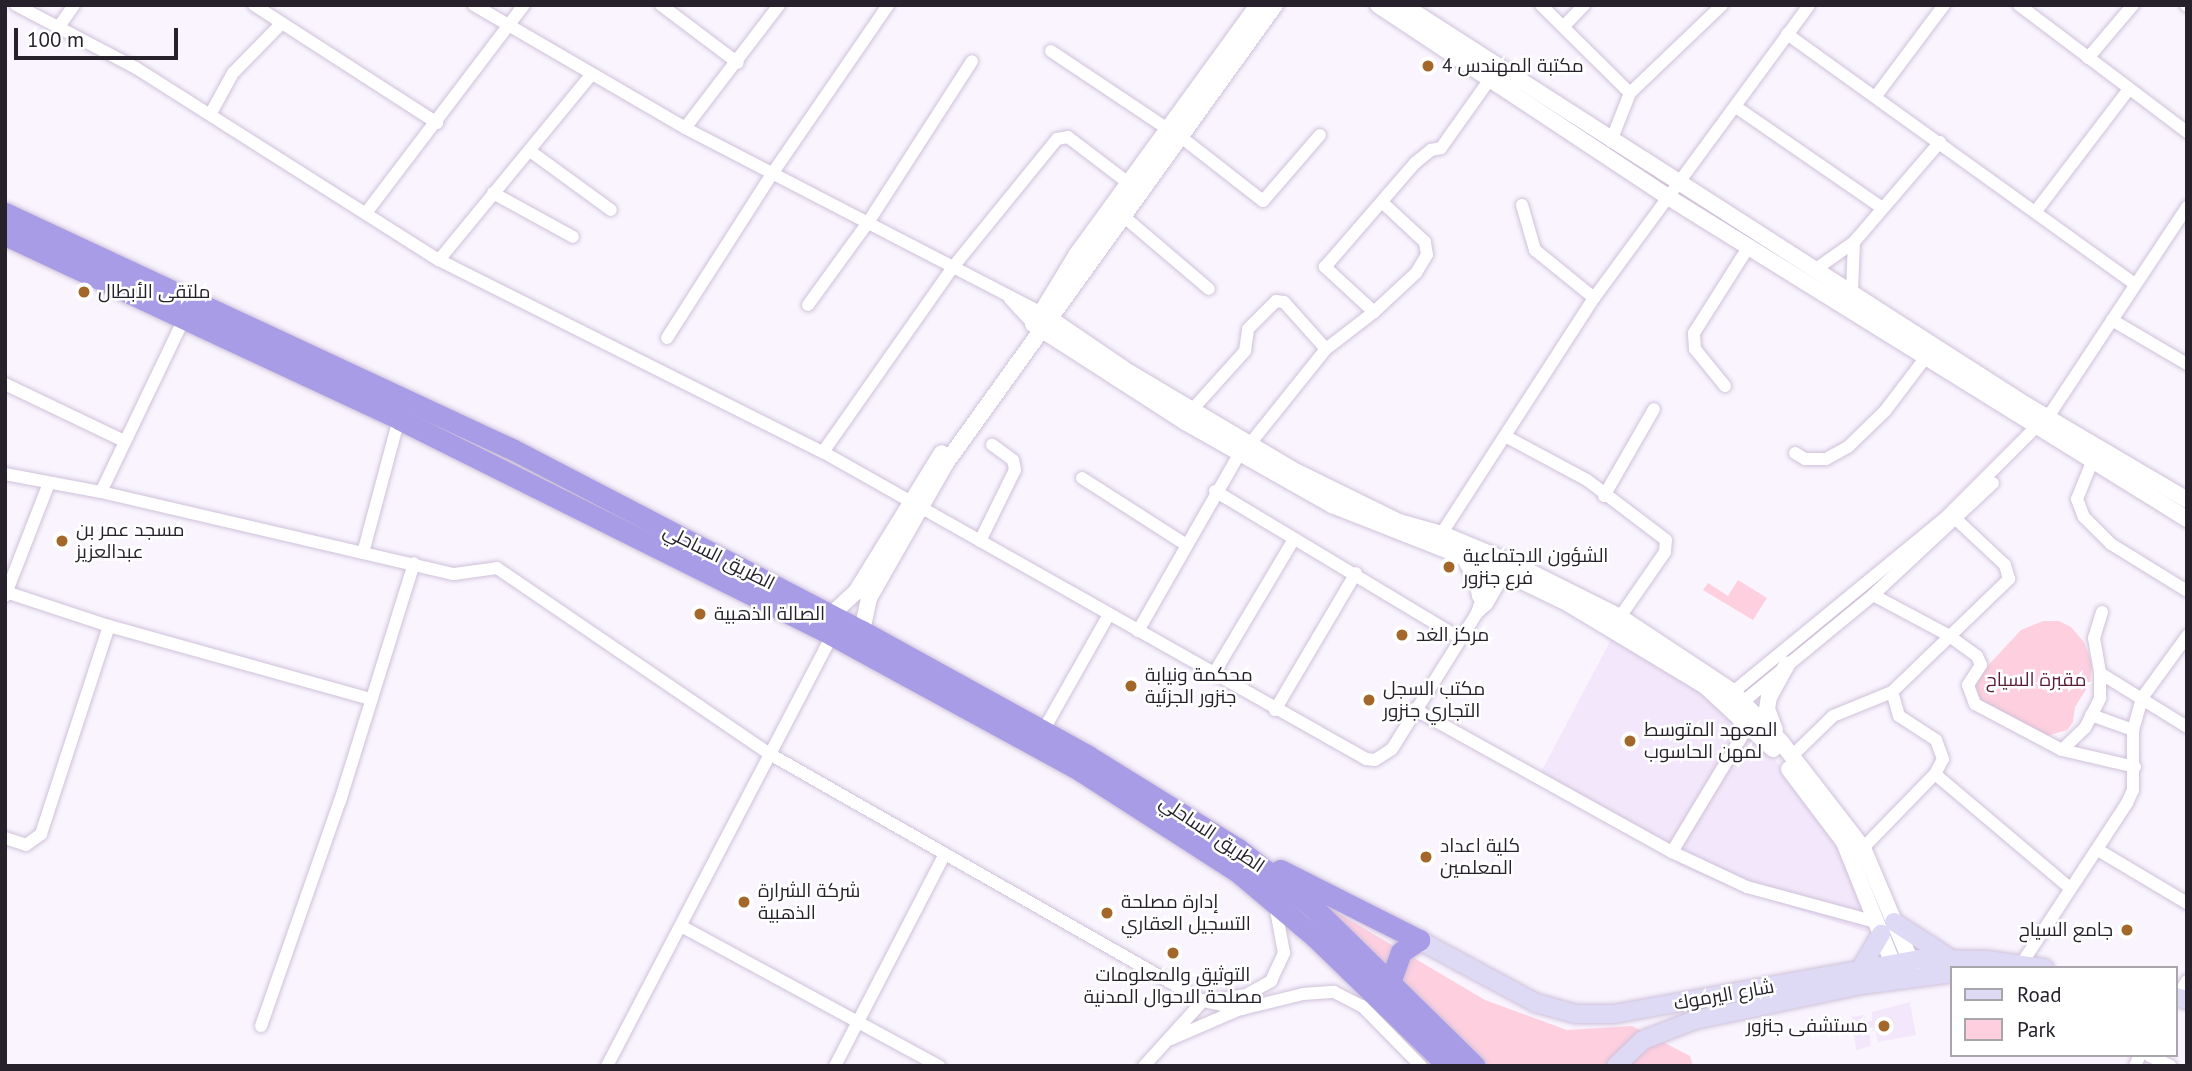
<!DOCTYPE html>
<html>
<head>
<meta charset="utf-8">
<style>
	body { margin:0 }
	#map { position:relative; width:2192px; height:1071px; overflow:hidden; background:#f9f4fe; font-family:"PT Sans",Cairo,sans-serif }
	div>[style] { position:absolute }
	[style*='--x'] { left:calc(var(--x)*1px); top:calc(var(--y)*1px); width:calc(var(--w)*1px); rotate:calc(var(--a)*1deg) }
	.built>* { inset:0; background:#f3e8fb }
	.green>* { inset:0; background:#fecfdf }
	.roads { filter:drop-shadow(0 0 2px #cfc1d9) drop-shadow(0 0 2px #cfc1d9) }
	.minor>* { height:12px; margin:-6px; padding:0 6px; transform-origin:6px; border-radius:6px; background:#fff }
	.tertiary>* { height:16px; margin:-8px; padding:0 8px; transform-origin:8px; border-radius:8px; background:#fff }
	.secondary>* { height:18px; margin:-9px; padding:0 9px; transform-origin:9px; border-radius:9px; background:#dedaf6 }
	.trunk>* { height:21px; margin:-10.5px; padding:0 10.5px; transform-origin:10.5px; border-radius:10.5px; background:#a89ce7 }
	.dots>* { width:19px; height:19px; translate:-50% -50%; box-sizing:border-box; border:4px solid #fff; border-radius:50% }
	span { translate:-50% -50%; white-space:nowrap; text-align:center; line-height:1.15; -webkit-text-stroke:5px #fff; paint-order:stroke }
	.poi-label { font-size:19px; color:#26212a }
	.left { translate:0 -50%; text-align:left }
	.right { translate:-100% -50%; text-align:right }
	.street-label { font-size:19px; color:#26212a }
	.park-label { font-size:19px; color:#5d1c39 }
	.frame { position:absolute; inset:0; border:7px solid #26212a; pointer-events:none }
	.legend { position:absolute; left:1950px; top:966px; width:228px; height:91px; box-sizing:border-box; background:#fff; border:2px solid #a8a6aa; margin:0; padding:9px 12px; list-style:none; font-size:21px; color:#26212a }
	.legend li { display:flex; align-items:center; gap:14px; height:35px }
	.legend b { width:35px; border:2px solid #a8a6aa }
	.scale { position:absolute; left:14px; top:28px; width:164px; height:32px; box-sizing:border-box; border:4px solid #26212a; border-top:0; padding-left:9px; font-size:21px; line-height:24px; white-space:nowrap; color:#26212a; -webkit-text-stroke:5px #fff; paint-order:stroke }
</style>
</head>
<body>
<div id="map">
	<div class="built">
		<div style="clip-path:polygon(1615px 632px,1718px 701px,1754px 732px,1844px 850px,1872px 927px,1866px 932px,1730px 887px,1681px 866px,1541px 772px)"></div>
		<div style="clip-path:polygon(1910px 1002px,1916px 1035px,1878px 1042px,1875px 1030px,1869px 1031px,1871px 1046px,1856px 1050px,1852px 1017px,1864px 1015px,1865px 1022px,1872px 1021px,1872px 1012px)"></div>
	</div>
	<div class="green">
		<div style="clip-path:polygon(1738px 580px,1767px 598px,1753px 620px,1703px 590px,1708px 583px,1728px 596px)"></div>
		<div style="clip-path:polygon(2043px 621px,2059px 621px,2071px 627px,2084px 642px,2092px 664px,2090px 683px,2075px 707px,2073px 722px,2067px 730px,2043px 737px,1982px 706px,1967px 688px,2021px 630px)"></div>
		<div style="clip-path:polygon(1326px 906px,1485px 1000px,1567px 1030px,1632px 1026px,1690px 1056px,1693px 1066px,1489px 1066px)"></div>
	</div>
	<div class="roads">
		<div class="minor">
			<div style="--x:16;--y:5;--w:136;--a:27.7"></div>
			<div style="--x:136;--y:68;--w:359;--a:32.4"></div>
			<div style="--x:439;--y:260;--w:429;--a:26.6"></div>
			<div style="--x:823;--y:452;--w:624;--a:29.48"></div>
			<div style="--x:1366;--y:759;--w:9;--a:6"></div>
			<div style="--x:1375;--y:760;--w:20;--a:-33"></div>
			<div style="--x:1392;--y:749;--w:160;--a:-58"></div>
			<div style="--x:1477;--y:613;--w:54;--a:-71.6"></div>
			<div style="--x:254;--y:5;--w:218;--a:32.8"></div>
			<div style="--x:474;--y:5;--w:244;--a:30.2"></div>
			<div style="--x:685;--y:128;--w:402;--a:27.4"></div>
			<div style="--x:661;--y:5;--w:96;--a:37"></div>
			<div style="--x:1541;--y:5;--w:125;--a:44.7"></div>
			<div style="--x:1630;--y:93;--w:52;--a:111.6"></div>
			<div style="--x:2019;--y:5;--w:211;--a:37.1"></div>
			<div style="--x:2186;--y:5;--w:1;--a:45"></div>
			<div style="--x:1564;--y:26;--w:29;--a:-46"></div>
			<div style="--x:58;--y:28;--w:28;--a:-55"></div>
			<div style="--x:1787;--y:34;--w:428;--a:35.7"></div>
			<div style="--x:1051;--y:51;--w:142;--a:33.8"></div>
			<div style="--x:2088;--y:58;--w:70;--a:-49.7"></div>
			<div style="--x:1630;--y:93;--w:127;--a:-43.7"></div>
			<div style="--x:1876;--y:96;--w:114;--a:-53.2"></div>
			<div style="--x:1736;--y:107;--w:176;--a:34.6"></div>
			<div style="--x:211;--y:113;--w:46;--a:-61.2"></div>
			<div style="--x:233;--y:73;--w:70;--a:-45.6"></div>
			<div style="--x:685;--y:128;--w:155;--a:-52.6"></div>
			<div style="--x:1181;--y:137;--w:104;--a:38"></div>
			<div style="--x:1263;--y:201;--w:87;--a:-49.2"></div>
			<div style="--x:530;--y:151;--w:100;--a:36.1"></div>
			<div style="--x:493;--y:193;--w:91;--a:28.8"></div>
			<div style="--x:1522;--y:205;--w:47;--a:73.9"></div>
			<div style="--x:1535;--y:250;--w:76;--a:39.1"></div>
			<div style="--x:2036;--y:211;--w:153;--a:-52.7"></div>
			<div style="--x:366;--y:213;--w:261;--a:-52.8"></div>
			<div style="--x:1122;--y:215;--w:114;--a:40.4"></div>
			<div style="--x:439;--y:260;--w:239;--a:-50.6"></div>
			<div style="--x:1816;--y:269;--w:47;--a:-35.4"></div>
			<div style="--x:1854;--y:242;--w:132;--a:-49.3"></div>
			<div style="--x:1852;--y:291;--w:49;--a:-87.7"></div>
			<div style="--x:1010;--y:299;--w:34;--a:47"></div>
			<div style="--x:808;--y:305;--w:104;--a:-54"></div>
			<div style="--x:869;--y:221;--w:190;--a:-57.2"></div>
			<div style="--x:1374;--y:312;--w:67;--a:-137.4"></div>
			<div style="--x:1325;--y:267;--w:138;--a:-49.1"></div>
			<div style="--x:1415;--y:163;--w:21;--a:-39"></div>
			<div style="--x:1431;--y:150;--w:10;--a:-11"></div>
			<div style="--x:1441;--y:148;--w:85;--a:-54.6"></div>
			<div style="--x:2112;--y:320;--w:87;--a:30.4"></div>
			<div style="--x:667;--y:338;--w:195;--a:-57.4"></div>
			<div style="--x:772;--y:174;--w:205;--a:-55.5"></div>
			<div style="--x:5;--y:384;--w:132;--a:25.6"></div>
			<div style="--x:1725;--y:386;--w:48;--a:-129"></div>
			<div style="--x:1695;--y:349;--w:16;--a:-94"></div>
			<div style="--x:1694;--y:333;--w:103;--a:-57.7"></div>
			<div style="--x:1191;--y:411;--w:81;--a:-48"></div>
			<div style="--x:1245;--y:351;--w:22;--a:-82"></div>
			<div style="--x:1248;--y:329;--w:40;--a:-45"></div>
			<div style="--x:1276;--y:301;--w:8;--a:7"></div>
			<div style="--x:1284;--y:302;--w:63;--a:48.2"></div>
			<div style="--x:1505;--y:436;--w:93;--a:28.2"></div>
			<div style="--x:1587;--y:480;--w:99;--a:37.2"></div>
			<div style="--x:1666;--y:540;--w:12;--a:95"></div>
			<div style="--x:1665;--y:552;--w:79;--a:124.7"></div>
			<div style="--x:1249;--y:445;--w:123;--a:-51.3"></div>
			<div style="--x:1326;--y:349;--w:61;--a:-37.6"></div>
			<div style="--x:1374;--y:312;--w:57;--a:-42.9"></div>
			<div style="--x:1416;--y:273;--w:21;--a:-59"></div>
			<div style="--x:1427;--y:255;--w:13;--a:-99"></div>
			<div style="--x:1425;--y:242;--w:56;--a:-137.2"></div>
			<div style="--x:823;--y:452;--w:226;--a:-54.9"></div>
			<div style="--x:953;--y:267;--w:165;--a:-50.9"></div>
			<div style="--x:1057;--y:139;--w:11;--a:-10"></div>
			<div style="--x:1068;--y:137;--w:79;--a:37.3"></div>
			<div style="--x:1795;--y:453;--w:12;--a:31"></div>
			<div style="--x:1805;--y:459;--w:21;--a:0"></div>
			<div style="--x:1826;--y:459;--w:26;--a:-29"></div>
			<div style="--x:1849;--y:446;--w:50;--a:-44.2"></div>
			<div style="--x:1885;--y:411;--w:68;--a:-52.8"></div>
			<div style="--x:2092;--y:462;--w:40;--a:112"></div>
			<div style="--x:2077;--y:499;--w:19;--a:69"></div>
			<div style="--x:2084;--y:517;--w:38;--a:45"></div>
			<div style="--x:2111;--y:544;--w:89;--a:31.7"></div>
			<div style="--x:5;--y:474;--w:98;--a:10.6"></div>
			<div style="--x:101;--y:492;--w:194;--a:-64.4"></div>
			<div style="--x:1082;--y:478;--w:122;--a:32.7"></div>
			<div style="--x:1215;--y:491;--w:287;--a:31"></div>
			<div style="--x:101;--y:492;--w:362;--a:13.1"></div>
			<div style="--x:454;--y:574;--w:43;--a:-7.9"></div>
			<div style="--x:497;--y:568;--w:328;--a:34.3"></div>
			<div style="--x:768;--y:753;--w:501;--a:29.69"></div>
			<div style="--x:1203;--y:1001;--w:40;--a:12"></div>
			<div style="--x:1242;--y:1009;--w:63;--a:-13.8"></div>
			<div style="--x:1303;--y:994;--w:31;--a:-4"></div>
			<div style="--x:1334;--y:992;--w:31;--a:27"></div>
			<div style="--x:1362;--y:1006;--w:84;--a:45.5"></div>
			<div style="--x:1604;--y:496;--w:100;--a:-60.1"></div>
			<div style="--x:1438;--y:539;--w:287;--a:-57.1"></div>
			<div style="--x:1594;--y:298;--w:363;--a:-53.7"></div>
			<div style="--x:980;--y:541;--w:79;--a:-63.8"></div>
			<div style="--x:1015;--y:470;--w:10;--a:-101"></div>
			<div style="--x:1013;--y:460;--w:26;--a:-144"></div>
			<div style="--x:363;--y:553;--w:139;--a:-75"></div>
			<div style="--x:6;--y:592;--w:108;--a:18.3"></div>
			<div style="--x:109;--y:626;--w:271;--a:15.6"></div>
			<div style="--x:1873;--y:595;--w:85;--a:28.1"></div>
			<div style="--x:1948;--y:635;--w:36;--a:36"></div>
			<div style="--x:1977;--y:656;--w:10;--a:66"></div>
			<div style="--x:1981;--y:665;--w:24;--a:123"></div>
			<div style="--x:1968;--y:685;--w:20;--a:70"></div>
			<div style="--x:1975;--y:704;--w:98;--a:27.9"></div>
			<div style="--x:2062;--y:750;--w:75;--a:13.1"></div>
			<div style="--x:5;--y:596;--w:121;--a:-68.7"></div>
			<div style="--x:2102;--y:612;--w:27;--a:107"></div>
			<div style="--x:2094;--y:638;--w:36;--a:80"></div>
			<div style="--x:2100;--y:673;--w:102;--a:31.8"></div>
			<div style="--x:1477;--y:613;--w:13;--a:-42"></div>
			<div style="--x:1487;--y:604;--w:42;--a:-59.7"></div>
			<div style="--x:1138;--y:631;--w:203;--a:-60.2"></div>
			<div style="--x:1213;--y:675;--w:158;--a:-59.2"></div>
			<div style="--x:1727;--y:697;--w:281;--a:-39.4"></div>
			<div style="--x:1944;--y:519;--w:153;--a:-45"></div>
			<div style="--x:2052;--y:411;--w:245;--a:-56.5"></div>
			<div style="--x:1738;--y:706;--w:175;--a:-39.4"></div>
			<div style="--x:1873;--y:595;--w:164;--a:-43"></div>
			<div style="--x:1414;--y:709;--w:295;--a:29"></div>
			<div style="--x:1672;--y:852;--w:83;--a:25"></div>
			<div style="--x:1747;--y:887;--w:134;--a:15.2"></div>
			<div style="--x:1275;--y:710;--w:159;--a:-59.4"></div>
			<div style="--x:2091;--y:715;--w:45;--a:19.7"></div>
			<div style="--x:1043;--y:731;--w:132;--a:-60.5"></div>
			<div style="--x:2062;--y:750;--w:32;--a:-44"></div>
			<div style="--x:2085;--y:728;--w:34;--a:-63"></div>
			<div style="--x:2100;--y:698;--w:25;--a:-90"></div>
			<div style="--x:1792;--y:756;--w:57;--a:-44.3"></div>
			<div style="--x:1833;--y:716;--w:64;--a:-22.1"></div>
			<div style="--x:1935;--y:774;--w:177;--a:40.2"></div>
			<div style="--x:5;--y:838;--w:22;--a:18"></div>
			<div style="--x:26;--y:845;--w:19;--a:-36"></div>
			<div style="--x:41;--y:834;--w:219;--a:-71.9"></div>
			<div style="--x:1863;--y:848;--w:103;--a:-45.8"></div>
			<div style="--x:1935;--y:774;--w:17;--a:-62"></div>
			<div style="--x:1943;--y:759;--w:20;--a:-110"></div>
			<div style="--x:1936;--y:740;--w:44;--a:-147"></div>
			<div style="--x:1899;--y:716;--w:25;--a:-106"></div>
			<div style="--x:1892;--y:692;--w:163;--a:-44"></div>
			<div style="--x:2009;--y:579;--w:15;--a:-106"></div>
			<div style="--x:2005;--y:565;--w:66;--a:-136.8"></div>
			<div style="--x:2098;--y:850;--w:104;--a:30.8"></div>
			<div style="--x:1672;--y:852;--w:153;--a:-58.9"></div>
			<div style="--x:681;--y:926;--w:294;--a:28.5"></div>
			<div style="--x:2022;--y:963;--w:191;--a:-56.7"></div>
			<div style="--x:2127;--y:803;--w:14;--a:-65"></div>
			<div style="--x:2133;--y:790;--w:60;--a:-90"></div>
			<div style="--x:2133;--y:730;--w:33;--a:-74"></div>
			<div style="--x:2142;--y:698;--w:77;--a:-54"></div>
			<div style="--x:2177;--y:997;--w:19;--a:-58"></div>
			<div style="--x:261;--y:1026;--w:238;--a:-70.7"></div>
			<div style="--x:340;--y:801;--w:249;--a:-72.7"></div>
			<div style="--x:1171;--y:1039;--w:73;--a:-23.4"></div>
			<div style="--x:2148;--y:1055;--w:25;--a:26"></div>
			<div style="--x:607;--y:1066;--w:486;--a:-62.4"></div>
			<div style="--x:835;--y:1066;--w:237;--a:-62.6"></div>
			<div style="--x:1144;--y:1066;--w:88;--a:-47.8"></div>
			<div style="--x:1203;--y:1001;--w:43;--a:-7.9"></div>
			<div style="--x:1246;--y:995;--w:29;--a:-29"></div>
			<div style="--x:1271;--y:981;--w:31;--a:-65"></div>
			<div style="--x:1284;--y:953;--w:49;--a:-100.6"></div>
			<div style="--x:2135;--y:1066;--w:12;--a:-66"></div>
		</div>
		<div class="tertiary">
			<div style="--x:1378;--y:5;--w:348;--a:33.5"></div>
			<div style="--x:1668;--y:197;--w:611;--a:31.82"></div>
			<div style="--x:1403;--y:5;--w:740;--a:32.7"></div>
			<div style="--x:2026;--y:405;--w:187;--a:30.5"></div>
			<div style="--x:1042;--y:313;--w:107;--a:34.3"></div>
			<div style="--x:1130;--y:373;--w:194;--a:30.7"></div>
			<div style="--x:1297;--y:472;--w:114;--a:26.1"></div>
			<div style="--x:1399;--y:522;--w:45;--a:15.6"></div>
			<div style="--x:1442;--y:534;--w:76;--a:22.5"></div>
			<div style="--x:1512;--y:563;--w:121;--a:26.6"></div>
			<div style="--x:1620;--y:617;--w:134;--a:33.5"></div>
			<div style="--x:1732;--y:691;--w:71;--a:46.1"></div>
			<div style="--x:1781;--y:742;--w:134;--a:52.3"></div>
			<div style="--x:1863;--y:848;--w:134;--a:67.1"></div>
			<div style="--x:1038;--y:318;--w:75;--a:-58.6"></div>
			<div style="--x:1077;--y:254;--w:308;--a:-54"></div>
			<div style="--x:1033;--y:324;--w:181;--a:32.8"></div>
			<div style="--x:1185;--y:422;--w:169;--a:29.5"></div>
			<div style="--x:1332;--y:505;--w:186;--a:21.5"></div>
			<div style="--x:1505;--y:573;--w:71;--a:25.8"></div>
			<div style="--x:1569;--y:604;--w:159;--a:31.1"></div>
			<div style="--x:1705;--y:686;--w:93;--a:42.8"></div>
			<div style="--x:1463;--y:556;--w:27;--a:59"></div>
			<div style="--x:1477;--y:579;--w:17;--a:80"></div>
			<div style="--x:831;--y:615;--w:34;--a:-43"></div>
			<div style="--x:856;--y:592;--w:163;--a:-58.3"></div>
			<div style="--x:862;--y:631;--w:34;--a:-78"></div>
			<div style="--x:869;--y:598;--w:155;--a:-60.3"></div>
			<div style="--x:946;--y:463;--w:564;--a:-54.31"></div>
			<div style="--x:1775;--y:730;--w:22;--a:-111"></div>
			<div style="--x:1767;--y:709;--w:12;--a:-81"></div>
			<div style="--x:1769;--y:697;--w:37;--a:-61"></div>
			<div style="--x:1789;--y:769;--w:91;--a:53"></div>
			<div style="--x:1844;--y:842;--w:142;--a:68.1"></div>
		</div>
		<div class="secondary">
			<div style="--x:1894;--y:922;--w:68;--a:33"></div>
			<div style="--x:1419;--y:940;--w:133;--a:28.3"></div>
			<div style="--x:1536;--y:1003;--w:41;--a:15.4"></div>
			<div style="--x:1576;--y:1014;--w:38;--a:0"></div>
			<div style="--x:1614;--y:1014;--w:311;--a:-10.2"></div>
			<div style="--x:1920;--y:959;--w:67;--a:0.9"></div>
			<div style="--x:1987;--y:960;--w:58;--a:8"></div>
			<div style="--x:1860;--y:970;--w:42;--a:-59.7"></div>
			<div style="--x:2176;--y:997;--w:11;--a:15"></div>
			<div style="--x:1616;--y:1066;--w:37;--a:-44"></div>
			<div style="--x:1643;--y:1040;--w:56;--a:-21"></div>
			<div style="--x:1695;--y:1020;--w:170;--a:-11.9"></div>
			<div style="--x:1861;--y:985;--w:92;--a:-7.5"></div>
		</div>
		<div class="trunk">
			<div style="--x:5;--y:213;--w:561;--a:24.97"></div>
			<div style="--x:514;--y:450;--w:392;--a:27.5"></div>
			<div style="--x:862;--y:631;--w:258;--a:28.9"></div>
			<div style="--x:1088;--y:756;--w:176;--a:31.8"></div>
			<div style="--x:1238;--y:849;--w:98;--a:37.9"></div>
			<div style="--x:1315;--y:909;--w:224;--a:44.5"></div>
			<div style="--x:5;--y:235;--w:435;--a:25"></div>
			<div style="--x:399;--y:419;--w:484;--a:26.5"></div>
			<div style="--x:832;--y:635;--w:284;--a:28.6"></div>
			<div style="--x:1081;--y:771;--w:188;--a:32.8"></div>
			<div style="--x:1239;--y:873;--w:99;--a:40.1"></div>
			<div style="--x:1315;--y:937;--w:185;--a:44.1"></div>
			<div style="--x:1280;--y:870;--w:156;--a:26.7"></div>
			<div style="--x:1387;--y:991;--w:41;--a:-70.3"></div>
			<div style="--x:1401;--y:952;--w:22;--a:-34"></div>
		</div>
	</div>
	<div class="dots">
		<div style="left:1428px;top:66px;background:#a36729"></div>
		<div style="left:84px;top:292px;background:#a36729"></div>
		<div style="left:62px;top:541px;background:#a36729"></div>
		<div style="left:1449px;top:567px;background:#a36729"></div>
		<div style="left:700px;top:614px;background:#a36729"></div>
		<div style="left:1402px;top:635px;background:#a36729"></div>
		<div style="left:1131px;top:686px;background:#a36729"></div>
		<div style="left:1369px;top:700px;background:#a36729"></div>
		<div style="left:1630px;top:741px;background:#a36729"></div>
		<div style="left:1426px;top:857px;background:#a36729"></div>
		<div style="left:744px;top:902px;background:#a36729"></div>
		<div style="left:1107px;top:913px;background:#a36729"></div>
		<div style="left:2127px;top:930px;background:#a36729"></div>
		<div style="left:1173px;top:953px;background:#a36729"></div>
		<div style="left:1884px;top:1026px;background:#a36729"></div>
	</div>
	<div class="poi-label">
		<span class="left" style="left:1442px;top:66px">مكتبة المهندس 4</span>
		<span class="left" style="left:98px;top:292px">ملتقى الأبطال</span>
		<span class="left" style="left:76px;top:541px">مسجد عمر بن<br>عبدالعزيز</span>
		<span class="left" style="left:1463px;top:567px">الشؤون الاجتماعية<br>فرع جنزور</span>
		<span class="left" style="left:714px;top:614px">الصالة الذهبية</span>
		<span class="left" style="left:1416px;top:635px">مركز الغد</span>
		<span class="left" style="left:1145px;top:686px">محكمة ونيابة<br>جنزور الجزئية</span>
		<span class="left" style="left:1383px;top:700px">مكتب السجل<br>التجاري جنزور</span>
		<span class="left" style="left:1644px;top:741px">المعهد المتوسط<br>لمهن الحاسوب</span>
		<span class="left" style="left:1440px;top:857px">كلية اعداد<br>المعلمين</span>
		<span class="left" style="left:758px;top:902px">شركة الشرارة<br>الذهبية</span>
		<span class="left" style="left:1121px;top:913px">إدارة مصلحة<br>التسجيل العقاري</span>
		<span class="right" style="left:2113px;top:930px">جامع السياح</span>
		<span style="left:1173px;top:986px">التوثيق والمعلومات<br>مصلحة الاحوال المدنية</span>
		<span class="right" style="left:1868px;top:1026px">مستشفى جنزور</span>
	</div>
	<div class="street-label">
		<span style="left:719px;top:557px;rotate:27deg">الطريق الساحلي</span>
		<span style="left:1212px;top:834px;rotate:34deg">الطريق الساحلي</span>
		<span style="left:1724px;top:995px;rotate:-10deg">شارع اليرموك</span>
	</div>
	<div class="park-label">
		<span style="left:2036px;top:680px">مقبرة السياح</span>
	</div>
	<div class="frame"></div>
	<ul class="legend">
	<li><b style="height:9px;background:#dedaf6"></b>Road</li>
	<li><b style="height:19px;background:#fecfdf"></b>Park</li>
	</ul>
	<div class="scale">100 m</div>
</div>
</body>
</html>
